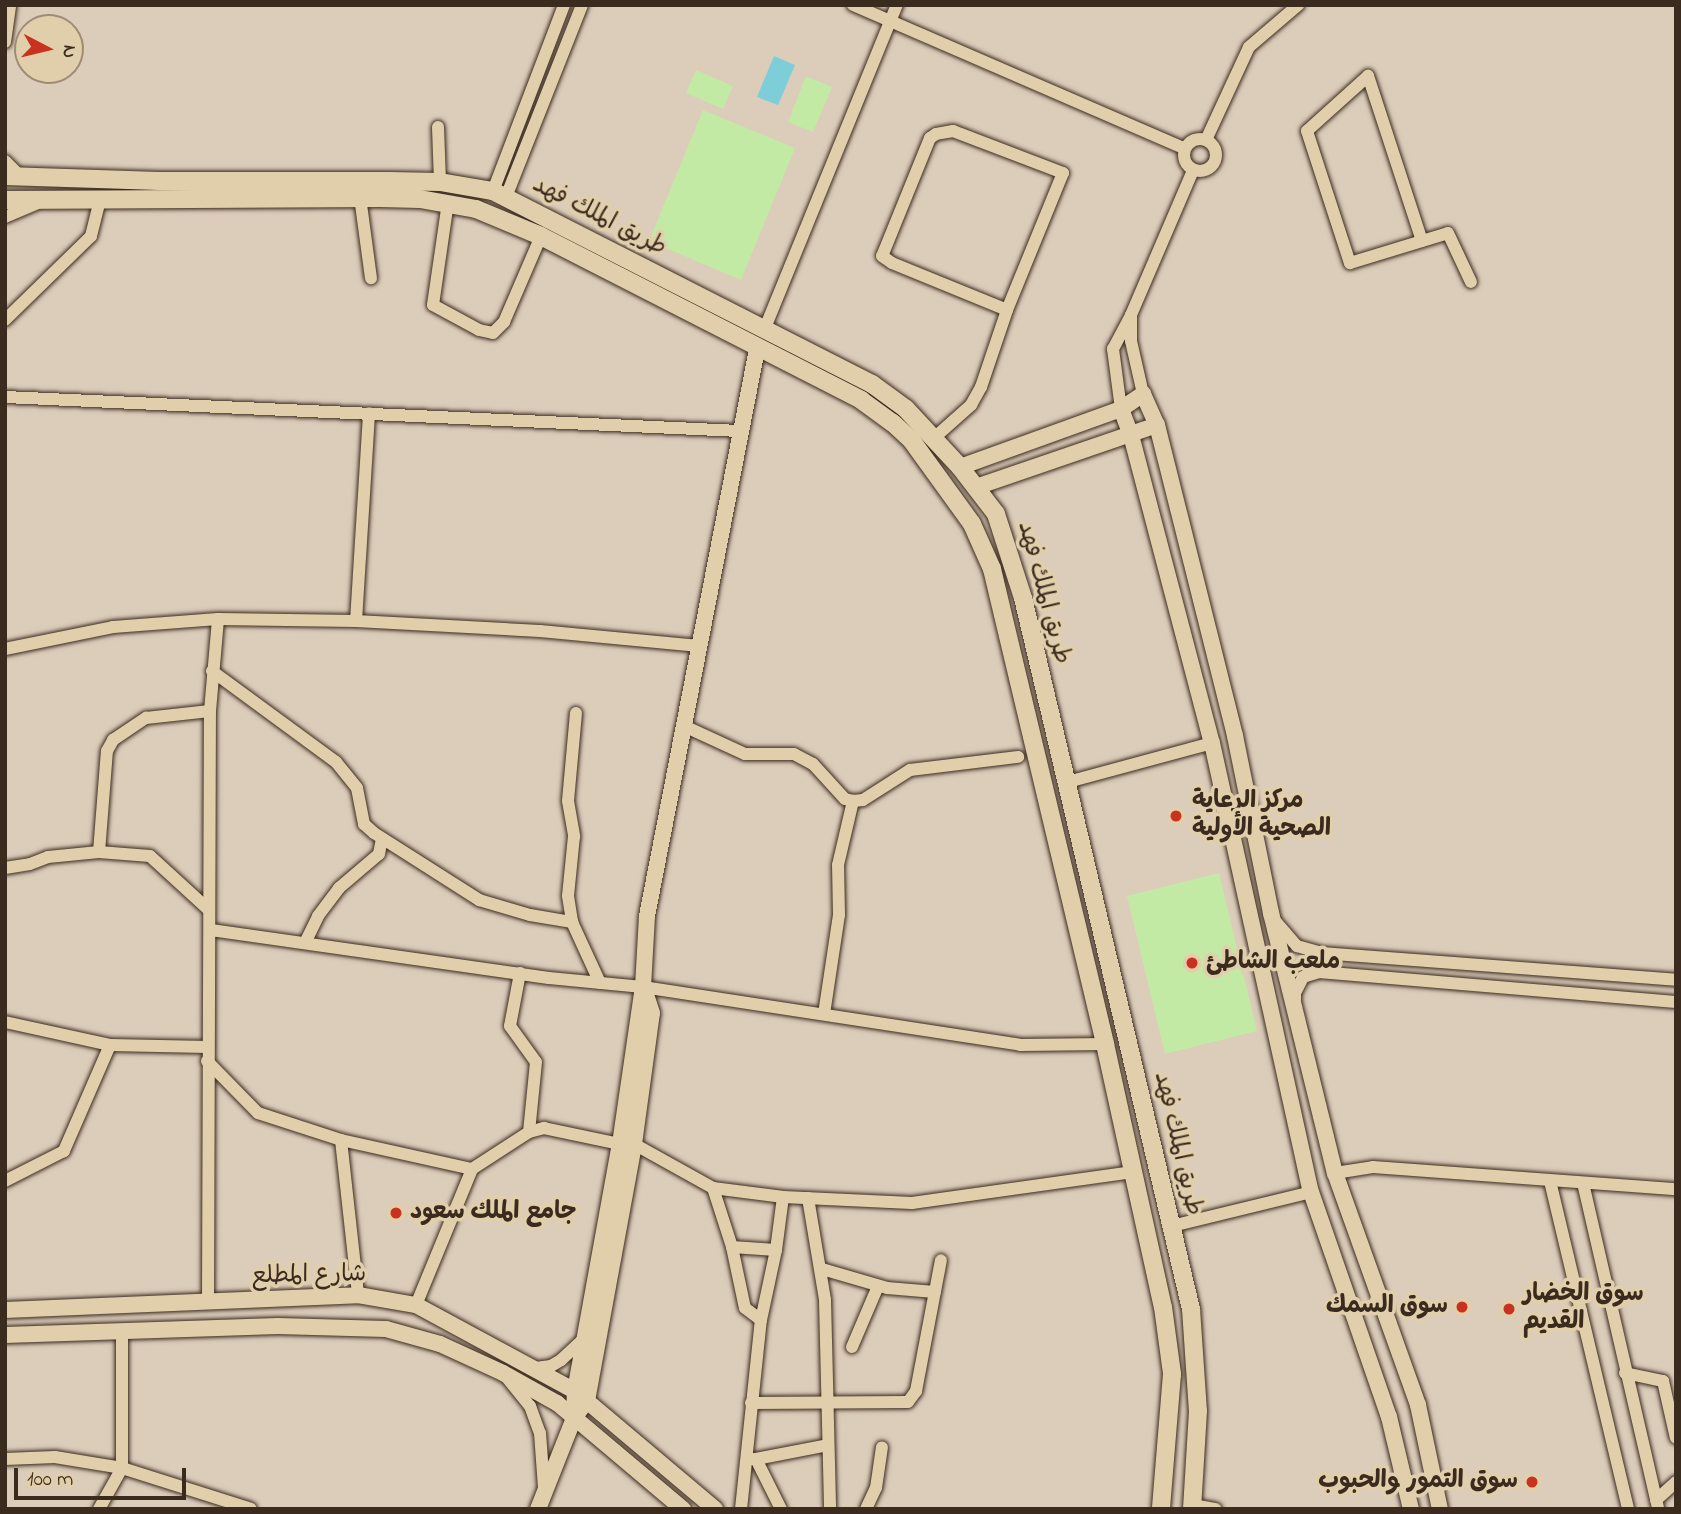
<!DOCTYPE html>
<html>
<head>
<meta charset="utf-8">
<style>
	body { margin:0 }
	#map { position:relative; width:1681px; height:1514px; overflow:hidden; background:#dcccba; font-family:"Indie Flower","Playpen Sans Arabic",sans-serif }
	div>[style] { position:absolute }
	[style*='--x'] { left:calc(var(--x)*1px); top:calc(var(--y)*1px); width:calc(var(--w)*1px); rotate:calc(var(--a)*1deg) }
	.green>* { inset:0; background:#c2eaa5 }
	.water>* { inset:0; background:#7eced9 }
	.roads { filter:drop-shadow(0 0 2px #3b2a1e) drop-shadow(0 0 2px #3b2a1e) }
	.street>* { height:12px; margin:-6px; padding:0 6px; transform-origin:6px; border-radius:6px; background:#e1cfac }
	.street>.ring { margin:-6px; padding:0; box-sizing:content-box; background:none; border:12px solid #e1cfac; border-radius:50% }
	.secondary>* { height:16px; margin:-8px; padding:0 8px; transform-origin:8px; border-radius:8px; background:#e1cfac }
	.primary>* { height:18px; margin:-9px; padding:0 9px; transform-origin:9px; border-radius:9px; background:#e1cfac }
	.dots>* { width:19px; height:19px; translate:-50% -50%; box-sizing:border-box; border:4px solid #e1cfac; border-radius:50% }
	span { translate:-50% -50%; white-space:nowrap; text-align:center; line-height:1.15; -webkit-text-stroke:7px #e1cfac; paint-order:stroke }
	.street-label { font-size:24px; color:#3b2a1e }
	.poi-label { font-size:24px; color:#3b2a1e; font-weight:700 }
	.left { translate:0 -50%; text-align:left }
	.right { translate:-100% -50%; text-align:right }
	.frame { position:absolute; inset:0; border:7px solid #3b2a1e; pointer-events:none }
	.north { position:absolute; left:14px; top:14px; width:70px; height:70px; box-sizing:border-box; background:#e1cfac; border:2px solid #9f8d73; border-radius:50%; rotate:97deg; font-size:19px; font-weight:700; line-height:28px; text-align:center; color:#3b2a1e }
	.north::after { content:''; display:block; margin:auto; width:24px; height:32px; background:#c8321e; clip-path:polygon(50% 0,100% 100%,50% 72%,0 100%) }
	.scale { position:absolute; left:14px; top:1468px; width:172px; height:32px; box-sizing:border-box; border:4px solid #3b2a1e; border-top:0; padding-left:9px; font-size:21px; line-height:24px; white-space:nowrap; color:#3b2a1e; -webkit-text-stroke:5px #e1cfac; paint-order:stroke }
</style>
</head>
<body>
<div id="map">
	<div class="green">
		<div style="clip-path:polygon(696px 70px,733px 86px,723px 109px,686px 93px)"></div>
		<div style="clip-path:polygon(806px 76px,832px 87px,813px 132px,788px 122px)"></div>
		<div style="clip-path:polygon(703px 110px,795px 148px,741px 280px,649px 241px)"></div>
		<div style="clip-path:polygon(1219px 873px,1257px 1031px,1165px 1054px,1127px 896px)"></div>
	</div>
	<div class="water">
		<div style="clip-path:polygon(774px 56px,795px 65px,778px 105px,757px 97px)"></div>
	</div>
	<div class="roads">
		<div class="street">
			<div style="--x:853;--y:5;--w:361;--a:23.4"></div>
			<div style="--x:5;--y:42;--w:37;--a:-82"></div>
			<div style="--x:438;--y:127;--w:55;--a:87.9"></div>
			<div class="ring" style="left:1184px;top:139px;width:20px;height:20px"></div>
			<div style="--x:1206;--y:140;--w:102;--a:-65.2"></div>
			<div style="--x:1249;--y:47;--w:65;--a:-40.6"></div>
			<div style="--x:5;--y:161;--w:21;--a:45"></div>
			<div style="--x:493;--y:191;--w:199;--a:-69.1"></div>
			<div style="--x:360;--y:197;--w:82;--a:82.3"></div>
			<div style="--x:506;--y:197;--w:206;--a:-68.4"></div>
			<div style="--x:448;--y:202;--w:104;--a:98.3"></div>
			<div style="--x:433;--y:305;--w:52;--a:28.5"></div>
			<div style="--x:479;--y:330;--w:14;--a:12"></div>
			<div style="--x:493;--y:333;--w:16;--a:-45"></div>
			<div style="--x:504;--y:322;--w:94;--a:-66.7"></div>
			<div style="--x:5;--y:217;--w:39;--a:-23"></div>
			<div style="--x:1422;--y:241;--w:174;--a:-108.1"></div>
			<div style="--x:1368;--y:76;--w:82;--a:138"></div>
			<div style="--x:1307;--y:131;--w:139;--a:72"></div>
			<div style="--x:1350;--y:263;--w:102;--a:-17"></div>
			<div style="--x:1448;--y:233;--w:54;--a:64.9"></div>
			<div style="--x:1131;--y:315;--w:158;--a:-66.8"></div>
			<div style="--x:5;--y:320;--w:120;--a:-44.3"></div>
			<div style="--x:91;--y:236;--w:36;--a:-76"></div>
			<div style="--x:765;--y:328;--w:349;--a:-67.8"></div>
			<div style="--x:5;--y:397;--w:735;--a:2.65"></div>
			<div style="--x:1121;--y:409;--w:61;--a:-97.6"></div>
			<div style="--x:1113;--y:349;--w:38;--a:-62"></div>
			<div style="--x:1131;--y:315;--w:26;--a:90"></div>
			<div style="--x:1131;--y:341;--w:54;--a:77.2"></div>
			<div style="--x:934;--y:438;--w:50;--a:-41.7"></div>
			<div style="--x:971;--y:405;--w:21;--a:-61"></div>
			<div style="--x:981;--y:387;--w:81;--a:-71.3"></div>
			<div style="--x:1007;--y:310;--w:148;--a:-67.8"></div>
			<div style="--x:1063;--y:173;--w:118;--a:-159.1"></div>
			<div style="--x:953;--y:131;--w:17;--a:170"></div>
			<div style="--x:936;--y:134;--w:7;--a:146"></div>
			<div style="--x:930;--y:138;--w:127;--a:112.1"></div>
			<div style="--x:882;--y:256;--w:12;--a:35"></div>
			<div style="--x:892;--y:263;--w:124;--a:22.2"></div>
			<div style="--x:356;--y:621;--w:208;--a:-86.4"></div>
			<div style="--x:5;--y:649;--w:110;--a:-11.5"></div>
			<div style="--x:113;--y:627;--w:105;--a:-4.4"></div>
			<div style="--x:218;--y:619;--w:138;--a:0.8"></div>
			<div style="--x:356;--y:621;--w:184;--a:3.1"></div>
			<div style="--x:540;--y:631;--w:160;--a:5.4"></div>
			<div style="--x:212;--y:671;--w:154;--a:36.3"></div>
			<div style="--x:336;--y:762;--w:33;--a:51"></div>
			<div style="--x:357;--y:788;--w:37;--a:79"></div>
			<div style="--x:364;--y:824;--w:13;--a:42"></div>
			<div style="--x:374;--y:833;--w:125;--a:32.5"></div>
			<div style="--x:479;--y:900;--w:53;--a:16.4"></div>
			<div style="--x:530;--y:915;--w:43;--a:9.5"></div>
			<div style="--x:576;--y:713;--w:88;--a:95.2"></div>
			<div style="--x:568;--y:801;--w:36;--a:80"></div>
			<div style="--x:574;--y:836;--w:60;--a:95.7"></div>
			<div style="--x:568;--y:896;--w:26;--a:81"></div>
			<div style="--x:572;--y:922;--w:67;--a:65.3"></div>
			<div style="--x:684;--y:726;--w:67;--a:24.7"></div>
			<div style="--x:745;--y:754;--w:49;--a:0"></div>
			<div style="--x:794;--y:754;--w:21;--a:28"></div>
			<div style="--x:813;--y:764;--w:47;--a:47.6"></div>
			<div style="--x:845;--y:799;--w:8;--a:14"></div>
			<div style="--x:853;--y:801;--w:10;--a:-6"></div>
			<div style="--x:863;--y:800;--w:56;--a:-32.6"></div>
			<div style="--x:910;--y:770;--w:109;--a:-6.9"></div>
			<div style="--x:1064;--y:783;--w:153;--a:-15.1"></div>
			<div style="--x:99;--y:852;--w:101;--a:-85.5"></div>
			<div style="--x:107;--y:751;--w:13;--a:-61"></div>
			<div style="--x:113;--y:740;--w:40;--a:-34"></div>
			<div style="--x:146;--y:718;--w:64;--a:-6.2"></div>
			<div style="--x:5;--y:868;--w:25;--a:-9"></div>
			<div style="--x:30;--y:864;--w:19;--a:-21"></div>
			<div style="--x:48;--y:857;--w:51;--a:-5.6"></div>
			<div style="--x:99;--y:852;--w:51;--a:4.5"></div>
			<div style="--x:150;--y:856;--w:80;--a:42.5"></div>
			<div style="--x:1276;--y:922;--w:32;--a:49"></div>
			<div style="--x:1297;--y:946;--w:25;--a:16"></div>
			<div style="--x:1321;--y:953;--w:356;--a:4.3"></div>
			<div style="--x:211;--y:930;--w:341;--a:8.1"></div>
			<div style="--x:549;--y:978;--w:94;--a:5.5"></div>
			<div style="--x:643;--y:987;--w:381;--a:8.7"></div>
			<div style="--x:1020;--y:1045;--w:85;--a:-0.7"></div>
			<div style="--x:305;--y:943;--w:30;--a:-64"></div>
			<div style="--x:318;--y:916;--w:35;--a:-53"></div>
			<div style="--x:339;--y:888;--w:52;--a:-40.4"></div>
			<div style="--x:379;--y:854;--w:15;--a:-79"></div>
			<div style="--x:520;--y:973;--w:54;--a:100.7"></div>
			<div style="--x:510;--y:1026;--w:44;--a:54.2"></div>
			<div style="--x:536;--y:1062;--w:70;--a:95.7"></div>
			<div style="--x:1295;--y:1003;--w:10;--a:-90"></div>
			<div style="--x:1295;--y:993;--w:18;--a:-63"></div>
			<div style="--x:1303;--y:977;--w:17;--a:-17"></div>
			<div style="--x:1319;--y:972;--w:358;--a:4.8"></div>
			<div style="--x:824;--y:1014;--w:100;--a:-81.4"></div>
			<div style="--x:839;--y:915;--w:50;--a:-91.1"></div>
			<div style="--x:838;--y:865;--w:66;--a:-76.8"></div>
			<div style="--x:5;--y:1022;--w:107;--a:12.4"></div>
			<div style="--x:110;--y:1045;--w:116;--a:113.5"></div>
			<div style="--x:64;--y:1151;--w:66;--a:153"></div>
			<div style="--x:110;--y:1045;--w:98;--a:1.2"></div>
			<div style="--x:207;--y:1061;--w:73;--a:45.6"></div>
			<div style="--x:258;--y:1113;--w:87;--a:18"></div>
			<div style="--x:341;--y:1140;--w:156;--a:83.7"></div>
			<div style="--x:341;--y:1140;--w:134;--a:12.5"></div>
			<div style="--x:634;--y:1144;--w:90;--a:29.1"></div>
			<div style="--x:713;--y:1188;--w:71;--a:7.3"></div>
			<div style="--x:783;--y:1197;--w:129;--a:2.7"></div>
			<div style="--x:912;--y:1203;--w:223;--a:-8"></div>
			<div style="--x:1335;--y:1173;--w:38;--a:-9"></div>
			<div style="--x:1373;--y:1167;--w:304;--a:4.2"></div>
			<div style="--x:1550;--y:1181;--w:337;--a:76.6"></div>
			<div style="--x:1583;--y:1183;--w:335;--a:77"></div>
			<div style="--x:713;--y:1188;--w:62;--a:72.1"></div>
			<div style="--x:732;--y:1247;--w:62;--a:78"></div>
			<div style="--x:745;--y:1308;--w:20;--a:37"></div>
			<div style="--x:808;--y:1198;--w:103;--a:80.5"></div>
			<div style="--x:825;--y:1300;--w:209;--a:88.6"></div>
			<div style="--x:1172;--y:1226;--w:143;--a:-13.7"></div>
			<div style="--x:732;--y:1247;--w:44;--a:3.9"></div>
			<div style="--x:822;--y:1269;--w:68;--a:16.3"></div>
			<div style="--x:887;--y:1288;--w:48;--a:4.8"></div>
			<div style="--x:208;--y:1301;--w:590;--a:-89.81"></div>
			<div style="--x:210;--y:711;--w:92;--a:-85"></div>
			<div style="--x:416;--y:1305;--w:147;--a:-67.6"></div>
			<div style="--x:472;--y:1169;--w:68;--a:-33"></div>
			<div style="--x:529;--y:1132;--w:16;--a:-15"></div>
			<div style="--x:544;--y:1128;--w:78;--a:11.9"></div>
			<div style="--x:122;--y:1332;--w:136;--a:90"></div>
			<div style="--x:122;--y:1468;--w:135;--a:17.6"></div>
			<div style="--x:852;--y:1347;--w:66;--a:-66.9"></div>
			<div style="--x:536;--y:1368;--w:15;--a:-8"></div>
			<div style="--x:551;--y:1366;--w:12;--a:-31"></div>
			<div style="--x:561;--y:1360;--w:34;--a:-43"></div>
			<div style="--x:1625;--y:1373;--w:39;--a:12"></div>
			<div style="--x:1663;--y:1381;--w:58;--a:77.2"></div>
			<div style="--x:508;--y:1379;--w:35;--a:51"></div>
			<div style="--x:530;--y:1406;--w:29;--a:70"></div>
			<div style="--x:540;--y:1433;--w:54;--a:85.8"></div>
			<div style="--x:751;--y:1403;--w:157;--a:-0.4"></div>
			<div style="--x:908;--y:1402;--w:14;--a:-54"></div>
			<div style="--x:916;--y:1391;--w:133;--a:-79.2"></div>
			<div style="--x:5;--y:1459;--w:50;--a:-2.3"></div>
			<div style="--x:55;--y:1457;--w:68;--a:9.3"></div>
			<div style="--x:122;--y:1468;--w:47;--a:119.3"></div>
			<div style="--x:749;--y:1459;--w:7;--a:0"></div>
			<div style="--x:756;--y:1459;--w:56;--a:63.4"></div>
			<div style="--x:756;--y:1459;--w:73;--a:-11"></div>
			<div style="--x:1656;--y:1500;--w:27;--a:-42"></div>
			<div style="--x:1193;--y:1505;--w:23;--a:10"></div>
			<div style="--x:741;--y:1509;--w:190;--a:-84"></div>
			<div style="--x:761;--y:1320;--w:72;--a:-77.9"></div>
			<div style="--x:776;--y:1250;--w:53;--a:-82.5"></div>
			<div style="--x:866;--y:1509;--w:23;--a:-65"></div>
			<div style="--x:876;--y:1488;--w:41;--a:-81.7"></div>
		</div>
		<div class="secondary">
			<div style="--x:1121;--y:409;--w:28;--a:69"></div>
			<div style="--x:1131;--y:435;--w:318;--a:75.3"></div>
			<div style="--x:1212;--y:743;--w:460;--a:77.6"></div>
			<div style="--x:1311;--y:1192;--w:238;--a:70.9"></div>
			<div style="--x:1389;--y:1417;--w:95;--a:76.6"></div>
			<div style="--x:960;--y:467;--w:171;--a:-19.8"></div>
			<div style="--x:1121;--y:409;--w:27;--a:-34"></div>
			<div style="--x:1143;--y:394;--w:34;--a:66"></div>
			<div style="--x:1157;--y:425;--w:321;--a:75.9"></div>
			<div style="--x:1235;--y:736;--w:181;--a:78.5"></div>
			<div style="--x:1271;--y:913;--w:268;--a:76.2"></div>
			<div style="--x:1335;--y:1173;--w:246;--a:70.3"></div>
			<div style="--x:1418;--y:1405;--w:106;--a:78.1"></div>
			<div style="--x:976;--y:487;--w:191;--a:-18.9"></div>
			<div style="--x:5;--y:1310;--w:353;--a:-2.4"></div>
			<div style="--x:358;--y:1295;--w:59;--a:9.8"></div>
			<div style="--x:416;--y:1305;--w:181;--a:28.4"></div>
			<div style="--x:575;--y:1391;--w:183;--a:40.1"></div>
			<div style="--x:5;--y:1335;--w:273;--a:-1.9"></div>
			<div style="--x:278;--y:1326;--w:108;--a:1.6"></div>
			<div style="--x:386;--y:1329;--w:56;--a:15.5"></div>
			<div style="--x:440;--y:1344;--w:69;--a:24.7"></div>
			<div style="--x:503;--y:1373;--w:62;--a:29.1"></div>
			<div style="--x:557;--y:1403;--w:165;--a:40.1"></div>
			<div style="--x:574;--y:1418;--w:27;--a:-88"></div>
			<div style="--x:575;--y:1391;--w:251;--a:-79.7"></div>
			<div style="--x:620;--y:1144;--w:159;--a:-81.7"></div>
			<div style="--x:643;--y:987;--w:71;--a:-86.8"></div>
			<div style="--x:647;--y:916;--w:578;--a:-79.02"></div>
			<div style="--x:538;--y:1509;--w:98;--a:-68.4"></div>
			<div style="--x:574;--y:1418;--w:21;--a:-53"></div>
			<div style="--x:587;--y:1401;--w:261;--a:-79.6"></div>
			<div style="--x:634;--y:1144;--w:132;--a:-82.2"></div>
			<div style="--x:652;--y:1013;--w:25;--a:-108"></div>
		</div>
		<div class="primary">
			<div style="--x:5;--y:176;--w:154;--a:1.9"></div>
			<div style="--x:159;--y:181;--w:230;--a:0"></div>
			<div style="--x:389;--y:181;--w:51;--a:1.1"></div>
			<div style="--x:440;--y:182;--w:54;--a:9.6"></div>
			<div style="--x:493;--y:191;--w:425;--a:27"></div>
			<div style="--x:872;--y:384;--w:42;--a:36.3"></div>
			<div style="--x:906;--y:409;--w:79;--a:47"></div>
			<div style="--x:960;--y:467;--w:59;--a:52.5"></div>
			<div style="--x:996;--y:514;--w:88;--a:72.2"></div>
			<div style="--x:1023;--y:598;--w:731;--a:76.71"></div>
			<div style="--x:1191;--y:1309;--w:102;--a:86.1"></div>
			<div style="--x:1198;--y:1411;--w:98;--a:93.5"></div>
			<div style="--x:5;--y:200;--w:375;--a:-0.3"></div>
			<div style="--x:380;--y:198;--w:40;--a:1.4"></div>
			<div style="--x:420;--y:199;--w:57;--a:10.1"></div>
			<div style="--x:476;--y:209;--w:70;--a:22.6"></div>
			<div style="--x:541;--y:236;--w:360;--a:27.1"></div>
			<div style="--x:861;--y:400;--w:39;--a:36"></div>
			<div style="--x:893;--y:423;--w:26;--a:43"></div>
			<div style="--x:912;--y:441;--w:102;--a:54.1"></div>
			<div style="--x:972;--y:524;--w:49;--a:66"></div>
			<div style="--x:992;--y:569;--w:488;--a:76.6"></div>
			<div style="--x:1105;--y:1044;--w:269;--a:77.6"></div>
			<div style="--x:1163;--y:1307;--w:68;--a:82.3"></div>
			<div style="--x:1172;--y:1374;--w:135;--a:94.7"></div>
		</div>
	</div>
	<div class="dots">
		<div style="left:1176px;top:816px;background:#c8321e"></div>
		<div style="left:1192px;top:963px;background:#c8321e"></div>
		<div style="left:396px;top:1213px;background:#c8321e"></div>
		<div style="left:1462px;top:1307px;background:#c8321e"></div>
		<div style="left:1509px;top:1309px;background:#c8321e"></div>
		<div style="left:1532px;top:1482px;background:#c8321e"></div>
	</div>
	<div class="street-label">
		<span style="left:599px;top:217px;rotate:27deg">طريق الملك فهد</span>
		<span style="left:1043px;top:593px;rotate:75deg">طريق الملك فهد</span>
		<span style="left:1177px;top:1144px;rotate:77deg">طريق الملك فهد</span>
		<span style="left:309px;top:1276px;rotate:-1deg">شارع المطلع</span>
	</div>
	<div class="poi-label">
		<span class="left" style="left:1192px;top:816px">مركز الرعاية<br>الصحية الأولية</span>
		<span class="left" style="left:1206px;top:963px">ملعب الشاطئ</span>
		<span class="left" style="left:410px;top:1213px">جامع الملك سعود</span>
		<span class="left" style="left:1523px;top:1309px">سوق الخضار<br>القديم</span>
		<span class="right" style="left:1448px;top:1307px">سوق السمك</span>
		<span class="right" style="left:1518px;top:1482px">سوق التمور والحبوب</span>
	</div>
	<div class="frame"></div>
	<div class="north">N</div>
	<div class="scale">100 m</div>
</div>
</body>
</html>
